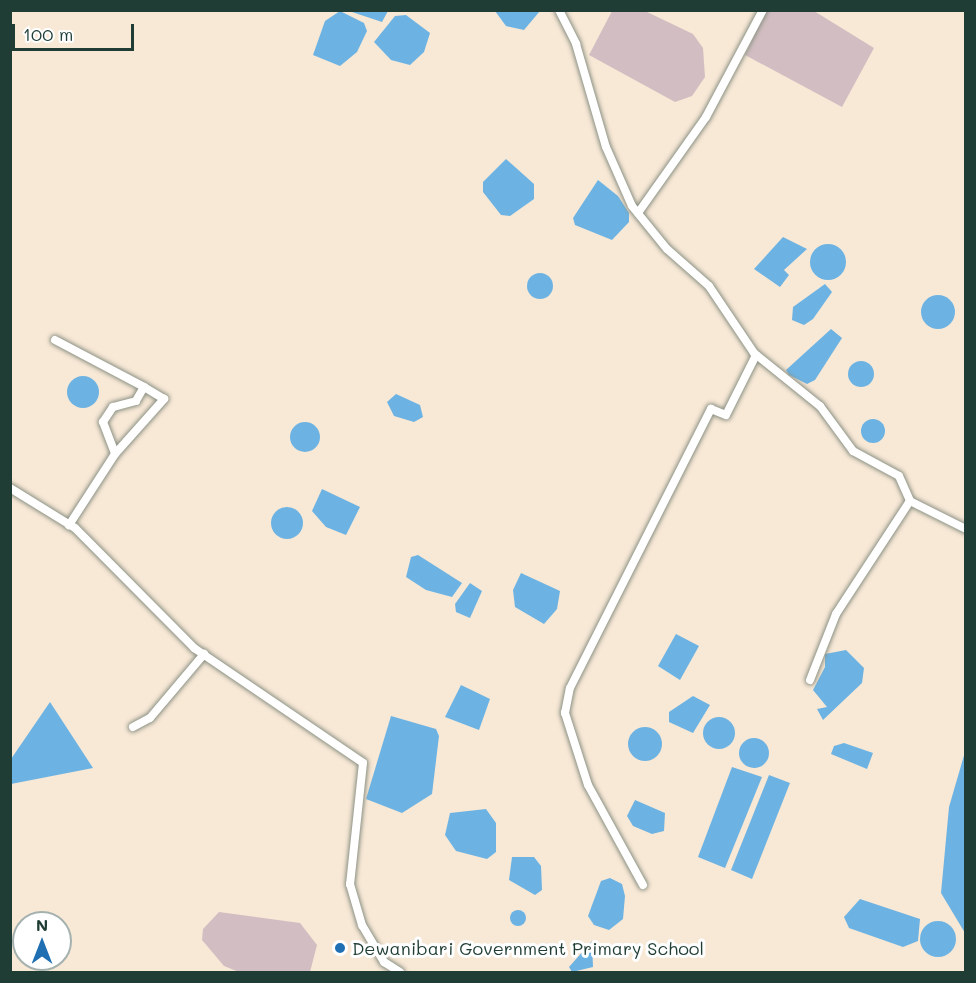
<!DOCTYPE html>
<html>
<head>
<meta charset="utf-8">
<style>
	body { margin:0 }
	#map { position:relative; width:976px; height:983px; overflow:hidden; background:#f8e8d6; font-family:Mali,sans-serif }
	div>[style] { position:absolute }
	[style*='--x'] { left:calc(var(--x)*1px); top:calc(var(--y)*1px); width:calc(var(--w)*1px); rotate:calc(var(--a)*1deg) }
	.industrial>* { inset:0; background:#d2bec2 }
	.water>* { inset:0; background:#6cb3e3 }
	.round { border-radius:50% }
	.roads { filter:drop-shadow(0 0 2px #8c9285) drop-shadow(0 0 2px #8c9285) }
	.minor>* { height:8px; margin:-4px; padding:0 4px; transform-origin:4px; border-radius:4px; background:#fff }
	.dots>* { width:16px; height:16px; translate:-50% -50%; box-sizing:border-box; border:3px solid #fff; border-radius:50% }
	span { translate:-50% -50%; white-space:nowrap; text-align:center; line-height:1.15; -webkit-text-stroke:6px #fff; paint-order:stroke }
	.poi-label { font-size:18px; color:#1f3d34 }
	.left { translate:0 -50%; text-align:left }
	.frame { position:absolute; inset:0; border:12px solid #1f3d34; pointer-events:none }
	.north { position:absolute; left:12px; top:911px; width:60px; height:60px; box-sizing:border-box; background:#fff; border:2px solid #a5b1ae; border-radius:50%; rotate:0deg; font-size:16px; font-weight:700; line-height:24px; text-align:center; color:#1f3d34 }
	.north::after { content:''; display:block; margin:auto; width:21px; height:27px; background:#1f6fb2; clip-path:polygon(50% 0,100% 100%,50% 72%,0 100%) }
	.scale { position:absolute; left:12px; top:24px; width:122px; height:27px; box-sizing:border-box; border:3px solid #1f3d34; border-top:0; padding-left:8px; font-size:18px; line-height:21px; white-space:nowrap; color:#1f3d34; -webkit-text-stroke:4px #fff; paint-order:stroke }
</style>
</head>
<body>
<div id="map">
	<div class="industrial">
		<div style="clip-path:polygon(612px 11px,645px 11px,693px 34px,703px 48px,705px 77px,692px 96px,675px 102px,589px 55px)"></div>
		<div style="clip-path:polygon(766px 11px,814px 11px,874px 48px,842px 107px,745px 55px)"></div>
		<div style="clip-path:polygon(219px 912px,300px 923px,317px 945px,310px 972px,239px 972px,224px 966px,202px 940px,203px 929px)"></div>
	</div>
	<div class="water">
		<div style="clip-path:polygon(340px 11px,364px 23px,367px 31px,357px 52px,340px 66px,313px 55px,325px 21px)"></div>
		<div style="clip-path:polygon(349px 11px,388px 11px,382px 22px)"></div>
		<div style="clip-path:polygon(495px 11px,495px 10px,540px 11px,524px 30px,506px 26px)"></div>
		<div style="clip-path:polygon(406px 15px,430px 33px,424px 52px,410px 65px,391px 60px,374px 42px,395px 16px)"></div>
		<div style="clip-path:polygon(506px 159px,534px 184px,534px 199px,510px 216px,501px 215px,483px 192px,483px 182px)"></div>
		<div style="clip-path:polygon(598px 180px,618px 196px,629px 213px,629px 222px,612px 240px,575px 225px,573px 218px)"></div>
		<div style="clip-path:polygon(783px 237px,807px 249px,784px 270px,789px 275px,780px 287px,754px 269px)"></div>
		<div class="round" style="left:810px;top:244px;width:36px;height:36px"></div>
		<div class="round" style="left:527px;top:273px;width:26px;height:26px"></div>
		<div style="clip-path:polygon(825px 284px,832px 292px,813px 319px,804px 325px,792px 320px,793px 307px)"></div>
		<div class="round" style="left:921px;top:295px;width:34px;height:34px"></div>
		<div style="clip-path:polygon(831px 329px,842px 338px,815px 380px,807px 384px,789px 375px,786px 370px)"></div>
		<div class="round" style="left:848px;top:361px;width:26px;height:26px"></div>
		<div class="round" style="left:67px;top:376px;width:32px;height:32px"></div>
		<div style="clip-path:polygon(396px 394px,420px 405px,423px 417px,414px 422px,394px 416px,387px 402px)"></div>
		<div class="round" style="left:861px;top:419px;width:24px;height:24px"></div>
		<div class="round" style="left:290px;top:422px;width:30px;height:30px"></div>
		<div style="clip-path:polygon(322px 489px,360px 507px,346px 535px,326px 527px,312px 511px)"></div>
		<div class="round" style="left:271px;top:507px;width:32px;height:32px"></div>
		<div style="clip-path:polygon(418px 555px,462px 583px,452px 597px,426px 590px,406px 577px,411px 557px)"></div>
		<div style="clip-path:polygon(521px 573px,560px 591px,557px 609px,544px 624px,515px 607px,513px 590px)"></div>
		<div style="clip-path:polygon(470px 583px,482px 591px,470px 618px,456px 612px,455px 604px)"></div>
		<div style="clip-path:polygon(676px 634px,699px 646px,680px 680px,658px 666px)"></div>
		<div style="clip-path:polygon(846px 650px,864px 668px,862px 683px,823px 720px,817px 709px,827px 707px,813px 690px,825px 667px,825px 654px)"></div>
		<div style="clip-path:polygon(461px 685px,490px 699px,479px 730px,445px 717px)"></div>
		<div style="clip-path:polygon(693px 696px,710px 705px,693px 733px,669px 722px,669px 712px)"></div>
		<div style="clip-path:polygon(50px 702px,93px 768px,11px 784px,11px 759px)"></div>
		<div style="clip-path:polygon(391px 716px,436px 729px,439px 736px,432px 794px,402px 813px,366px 799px)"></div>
		<div class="round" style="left:703px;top:717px;width:32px;height:32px"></div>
		<div class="round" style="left:628px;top:727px;width:34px;height:34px"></div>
		<div class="round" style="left:739px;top:738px;width:30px;height:30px"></div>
		<div style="clip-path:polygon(844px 743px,873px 753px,867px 769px,831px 754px,834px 746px)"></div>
		<div style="clip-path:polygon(965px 752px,965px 933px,941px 893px,949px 807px)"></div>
		<div style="clip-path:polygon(732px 767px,762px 777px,725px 868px,698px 857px)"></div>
		<div style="clip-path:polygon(769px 775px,790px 783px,752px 879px,731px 870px)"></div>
		<div style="clip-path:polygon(635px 800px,665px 813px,664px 831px,652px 834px,633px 826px,627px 816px)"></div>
		<div style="clip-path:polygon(486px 809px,496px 823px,496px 852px,487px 859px,456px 851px,445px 835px,450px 813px)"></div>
		<div style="clip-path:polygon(512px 857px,534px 857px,541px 866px,542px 890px,535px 895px,509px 880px)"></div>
		<div style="clip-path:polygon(610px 878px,622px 884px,625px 896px,623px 919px,609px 930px,594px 925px,588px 916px,601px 881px)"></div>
		<div style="clip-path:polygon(860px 899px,920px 919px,918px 941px,903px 947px,849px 928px,844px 917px)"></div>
		<div class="round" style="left:510px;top:910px;width:16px;height:16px"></div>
		<div class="round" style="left:920px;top:921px;width:36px;height:36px"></div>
		<div style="clip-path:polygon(592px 941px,593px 967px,572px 972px,569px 967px)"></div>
	</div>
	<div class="roads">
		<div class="minor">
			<div style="--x:559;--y:10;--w:38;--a:63"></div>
			<div style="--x:576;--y:44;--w:107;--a:73.8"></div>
			<div style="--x:606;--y:147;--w:64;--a:66.2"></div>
			<div style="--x:632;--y:206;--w:55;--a:50.9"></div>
			<div style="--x:667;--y:249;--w:56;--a:41.4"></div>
			<div style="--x:709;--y:286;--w:81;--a:56.1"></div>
			<div style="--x:754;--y:353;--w:85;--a:38.8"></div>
			<div style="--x:820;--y:406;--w:56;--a:53.7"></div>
			<div style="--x:853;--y:451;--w:52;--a:28.5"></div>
			<div style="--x:899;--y:476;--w:27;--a:66"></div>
			<div style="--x:910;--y:501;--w:63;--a:26.6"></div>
			<div style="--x:638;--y:213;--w:118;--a:-54.7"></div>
			<div style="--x:706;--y:117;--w:121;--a:-62"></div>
			<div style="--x:55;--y:340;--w:101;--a:27.8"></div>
			<div style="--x:144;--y:387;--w:16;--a:120"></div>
			<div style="--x:136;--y:401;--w:24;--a:165"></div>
			<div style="--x:113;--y:407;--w:18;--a:124"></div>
			<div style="--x:103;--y:422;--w:34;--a:69"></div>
			<div style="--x:115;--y:454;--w:85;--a:122.9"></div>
			<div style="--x:115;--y:454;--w:74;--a:-48.3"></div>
			<div style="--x:164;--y:399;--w:23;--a:-149"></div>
			<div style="--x:10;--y:488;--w:76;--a:31.6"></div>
			<div style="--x:75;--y:528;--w:169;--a:45.2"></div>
			<div style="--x:194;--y:648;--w:204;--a:34.2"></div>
			<div style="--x:363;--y:763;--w:122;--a:96.1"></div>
			<div style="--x:350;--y:884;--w:43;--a:73.7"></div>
			<div style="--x:362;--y:925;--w:43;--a:59.3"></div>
			<div style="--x:384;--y:962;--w:19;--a:32"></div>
			<div style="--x:810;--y:680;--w:71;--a:-68.5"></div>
			<div style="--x:836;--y:614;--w:135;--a:-56.8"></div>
			<div style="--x:133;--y:727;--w:19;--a:-28"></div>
			<div style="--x:150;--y:718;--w:84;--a:-49.8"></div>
			<div style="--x:643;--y:885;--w:114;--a:-118.8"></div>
			<div style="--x:588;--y:785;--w:76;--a:-107.7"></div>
			<div style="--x:565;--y:713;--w:25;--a:-79"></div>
			<div style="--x:570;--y:688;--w:313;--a:-63.2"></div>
			<div style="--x:711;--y:409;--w:16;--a:22"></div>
			<div style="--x:726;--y:415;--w:67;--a:-63.4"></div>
		</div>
	</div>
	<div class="dots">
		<div style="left:340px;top:948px;background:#1f6fb2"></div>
	</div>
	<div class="poi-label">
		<span class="left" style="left:352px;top:948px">Dewanibari Government Primary School</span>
	</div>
	<div class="frame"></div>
	<div class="north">N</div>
	<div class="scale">100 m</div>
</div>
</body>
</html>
